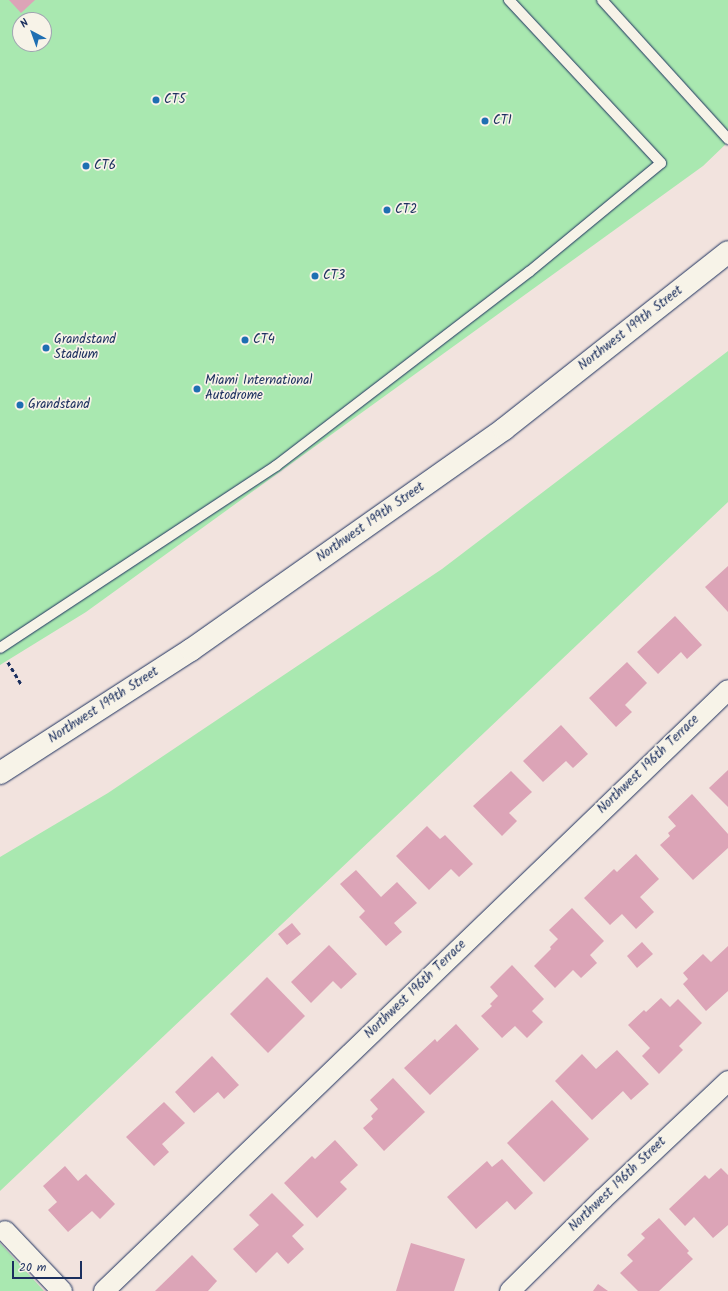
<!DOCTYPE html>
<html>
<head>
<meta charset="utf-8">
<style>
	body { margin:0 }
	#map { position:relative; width:728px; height:1291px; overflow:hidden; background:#f2e3de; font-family:Kalam,sans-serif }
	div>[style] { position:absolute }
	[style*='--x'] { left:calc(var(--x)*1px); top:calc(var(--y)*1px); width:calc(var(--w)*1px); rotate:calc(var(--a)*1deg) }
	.green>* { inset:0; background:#a9e8b0 }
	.building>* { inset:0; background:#dca4b7 }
	.path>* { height:2.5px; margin-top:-1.25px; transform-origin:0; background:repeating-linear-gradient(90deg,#1b2f5e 0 4px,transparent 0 7px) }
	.roads { filter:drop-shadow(0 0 1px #1b2f5e) drop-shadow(0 0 1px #1b2f5e) }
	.lane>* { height:10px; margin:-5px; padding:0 5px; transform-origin:5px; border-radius:5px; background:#f7f3e8 }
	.street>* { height:20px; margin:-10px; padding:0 10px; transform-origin:10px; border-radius:10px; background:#f7f3e8 }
	.primary>* { height:22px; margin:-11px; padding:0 11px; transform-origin:11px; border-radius:11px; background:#f7f3e8 }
	.dots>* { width:11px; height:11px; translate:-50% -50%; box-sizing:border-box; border:2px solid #f7f3e8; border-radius:50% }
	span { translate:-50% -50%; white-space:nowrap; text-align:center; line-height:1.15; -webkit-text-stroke:3.5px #f7f3e8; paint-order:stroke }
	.poi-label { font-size:13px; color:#1b2f5e }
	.left { translate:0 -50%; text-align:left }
	.street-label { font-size:13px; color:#1b2f5e }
	.north { position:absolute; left:12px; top:12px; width:40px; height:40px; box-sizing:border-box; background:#f7f3e8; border:1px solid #9fa5b1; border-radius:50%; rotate:319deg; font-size:11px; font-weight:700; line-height:16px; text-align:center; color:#1b2f5e }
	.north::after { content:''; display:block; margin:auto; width:14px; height:18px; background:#1f6fb2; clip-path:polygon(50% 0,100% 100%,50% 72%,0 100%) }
	.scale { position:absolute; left:12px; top:1261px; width:70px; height:18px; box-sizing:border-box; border:2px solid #1b2f5e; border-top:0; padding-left:5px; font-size:12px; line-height:14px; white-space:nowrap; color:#1b2f5e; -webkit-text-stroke:3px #f7f3e8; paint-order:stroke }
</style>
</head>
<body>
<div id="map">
	<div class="green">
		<div style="clip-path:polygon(evenodd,0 0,728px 0,728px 142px,703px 166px,86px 612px,0 665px,0 0,20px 20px,44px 20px,44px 44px,20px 44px,20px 20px)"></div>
		<div style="clip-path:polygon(728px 351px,728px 502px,0 1191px,0 857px,108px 793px,442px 569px)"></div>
		<div style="clip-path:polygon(0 1243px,44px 1291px,0 1291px)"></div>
	</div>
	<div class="building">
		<div style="clip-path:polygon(9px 0,35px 0,21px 13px)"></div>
		<div style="clip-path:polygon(728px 566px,728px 612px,705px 587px)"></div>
		<div style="clip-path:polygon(675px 616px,702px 645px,687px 659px,681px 652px,658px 674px,637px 652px)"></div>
		<div style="clip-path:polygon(627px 662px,647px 683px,625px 705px,632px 712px,616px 727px,589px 698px)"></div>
		<div style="clip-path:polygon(561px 725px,588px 754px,573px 768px,566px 761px,543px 782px,523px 761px)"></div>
		<div style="clip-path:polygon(728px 770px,728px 807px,709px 788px)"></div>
		<div style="clip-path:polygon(511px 771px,532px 792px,509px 813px,517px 821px,502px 836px,473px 806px)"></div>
		<div style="clip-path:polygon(692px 794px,728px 834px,728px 848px,693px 880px,660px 845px,670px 836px,668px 833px,676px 826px,668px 817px)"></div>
		<div style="clip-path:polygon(427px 826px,440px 839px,445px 835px,473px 864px,459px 877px,451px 869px,429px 890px,396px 856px)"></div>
		<div style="clip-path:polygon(636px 854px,659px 879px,640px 897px,654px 912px,636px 929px,622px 914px,610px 925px,584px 898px,614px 869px,617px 872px)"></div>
		<div style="clip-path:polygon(356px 870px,381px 897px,397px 882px,417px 903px,394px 923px,402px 932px,386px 946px,359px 917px,365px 911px,340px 884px)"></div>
		<div style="clip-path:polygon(572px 908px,604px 941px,590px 955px,597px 963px,581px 978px,573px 970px,555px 988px,534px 966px,551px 949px,550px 947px,558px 939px,549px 930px)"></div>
		<div style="clip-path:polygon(292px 923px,301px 934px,287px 945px,278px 934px)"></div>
		<div style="clip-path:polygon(642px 942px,653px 954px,637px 968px,627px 956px)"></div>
		<div style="clip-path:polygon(329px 945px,357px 974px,341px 989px,333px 981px,311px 1003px,291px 982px)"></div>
		<div style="clip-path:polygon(728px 946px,728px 991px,706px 1011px,683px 984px,688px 979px,683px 973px,703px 954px,711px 962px)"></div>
		<div style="clip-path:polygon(512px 965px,544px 999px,532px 1011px,543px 1022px,527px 1038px,515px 1026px,502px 1038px,481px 1016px,492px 1006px,490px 1004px,498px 996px,490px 987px)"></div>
		<div style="clip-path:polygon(267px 977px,305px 1016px,268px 1053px,230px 1014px)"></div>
		<div style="clip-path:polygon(661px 998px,670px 1007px,678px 999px,702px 1023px,679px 1046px,683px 1050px,659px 1074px,642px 1056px,650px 1048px,628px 1025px,644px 1010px,646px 1012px)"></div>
		<div style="clip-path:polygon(456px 1024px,479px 1049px,430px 1095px,404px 1068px,435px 1039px,437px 1042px)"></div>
		<div style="clip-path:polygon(617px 1050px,649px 1084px,631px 1100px,623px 1091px,592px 1120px,555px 1081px,582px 1054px,596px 1069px)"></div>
		<div style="clip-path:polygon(212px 1056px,239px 1085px,224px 1099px,218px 1092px,194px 1113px,175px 1092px)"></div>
		<div style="clip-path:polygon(393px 1078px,425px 1112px,384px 1151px,363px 1128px,373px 1119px,371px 1116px,378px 1109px,370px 1100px)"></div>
		<div style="clip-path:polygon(552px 1100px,589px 1139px,544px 1182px,507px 1143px)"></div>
		<div style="clip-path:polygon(164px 1102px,185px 1123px,162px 1144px,169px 1152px,154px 1166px,126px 1137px)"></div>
		<div style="clip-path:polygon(335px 1140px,358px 1165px,340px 1182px,347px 1189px,317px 1218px,284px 1183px,312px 1156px,315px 1159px)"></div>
		<div style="clip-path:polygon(502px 1159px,533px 1193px,515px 1210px,507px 1201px,476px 1229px,447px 1197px,487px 1161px,492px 1167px)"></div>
		<div style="clip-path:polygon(65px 1166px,78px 1181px,86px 1174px,115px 1204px,100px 1219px,92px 1211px,68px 1232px,48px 1210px,57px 1202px,43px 1186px)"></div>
		<div style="clip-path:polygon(721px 1168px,728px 1175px,728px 1225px,713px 1238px,694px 1217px,685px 1226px,669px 1209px,705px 1175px,709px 1179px)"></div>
		<div style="clip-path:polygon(272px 1193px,304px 1225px,292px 1236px,304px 1249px,288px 1264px,277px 1252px,256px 1273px,233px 1249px,259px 1225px,249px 1215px)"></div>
		<div style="clip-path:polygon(659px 1218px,689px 1251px,687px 1253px,693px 1259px,659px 1291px,638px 1291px,620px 1273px,633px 1261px,627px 1255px,645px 1238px,641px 1234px)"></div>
		<div style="clip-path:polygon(411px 1243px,465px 1259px,454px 1291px,396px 1291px)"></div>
		<div style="clip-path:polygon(192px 1255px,217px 1281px,208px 1291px,155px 1291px)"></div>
		<div style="clip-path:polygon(598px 1284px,608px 1291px,593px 1291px)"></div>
	</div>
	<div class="path">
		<div style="--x:8;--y:662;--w:26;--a:59"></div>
	</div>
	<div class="roads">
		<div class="lane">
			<div style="--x:602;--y:0;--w:188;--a:47.8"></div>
			<div style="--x:0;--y:648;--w:331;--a:-33.4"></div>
			<div style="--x:276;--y:466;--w:319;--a:-37.5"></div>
			<div style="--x:529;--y:272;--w:171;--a:-39.5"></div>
			<div style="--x:661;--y:163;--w:223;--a:-133"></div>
		</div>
		<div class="street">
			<div style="--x:5;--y:1231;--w:83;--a:46.5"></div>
			<div style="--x:104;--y:1291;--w:866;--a:-43.92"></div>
			<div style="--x:510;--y:1291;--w:131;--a:-44.7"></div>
			<div style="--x:603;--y:1199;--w:172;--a:-43.3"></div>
		</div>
		<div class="primary">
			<div style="--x:0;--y:773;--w:227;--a:-32.8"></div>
			<div style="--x:191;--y:650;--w:383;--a:-35.2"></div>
			<div style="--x:504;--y:429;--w:285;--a:-38.3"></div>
		</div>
	</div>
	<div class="dots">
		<div style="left:156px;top:100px;background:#1f6fb2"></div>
		<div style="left:485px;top:121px;background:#1f6fb2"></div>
		<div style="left:86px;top:166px;background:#1f6fb2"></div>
		<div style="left:387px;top:210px;background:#1f6fb2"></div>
		<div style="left:315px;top:276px;background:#1f6fb2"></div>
		<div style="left:245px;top:340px;background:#1f6fb2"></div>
		<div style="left:46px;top:348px;background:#1f6fb2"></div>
		<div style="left:197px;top:389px;background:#1f6fb2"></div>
		<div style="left:20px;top:405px;background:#1f6fb2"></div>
	</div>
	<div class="poi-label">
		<span class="left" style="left:164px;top:100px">CT5</span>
		<span class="left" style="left:493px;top:121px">CT1</span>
		<span class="left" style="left:94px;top:166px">CT6</span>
		<span class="left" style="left:395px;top:210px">CT2</span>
		<span class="left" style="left:323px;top:276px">CT3</span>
		<span class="left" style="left:253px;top:340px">CT4</span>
		<span class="left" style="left:54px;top:348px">Grandstand<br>Stadium</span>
		<span class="left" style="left:205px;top:389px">Miami International<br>Autodrome</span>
		<span class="left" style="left:28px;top:405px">Grandstand</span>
	</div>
	<div class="street-label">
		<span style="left:631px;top:329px;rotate:-38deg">Northwest 199th Street</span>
		<span style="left:371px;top:523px;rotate:-35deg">Northwest 199th Street</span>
		<span style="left:104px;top:706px;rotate:-33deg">Northwest 199th Street</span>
		<span style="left:649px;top:765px;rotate:-44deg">Northwest 196th Terrace</span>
		<span style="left:416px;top:990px;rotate:-44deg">Northwest 196th Terrace</span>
		<span style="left:618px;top:1185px;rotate:-44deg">Northwest 196th Street</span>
	</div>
	<div class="north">N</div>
	<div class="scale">20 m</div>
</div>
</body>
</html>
